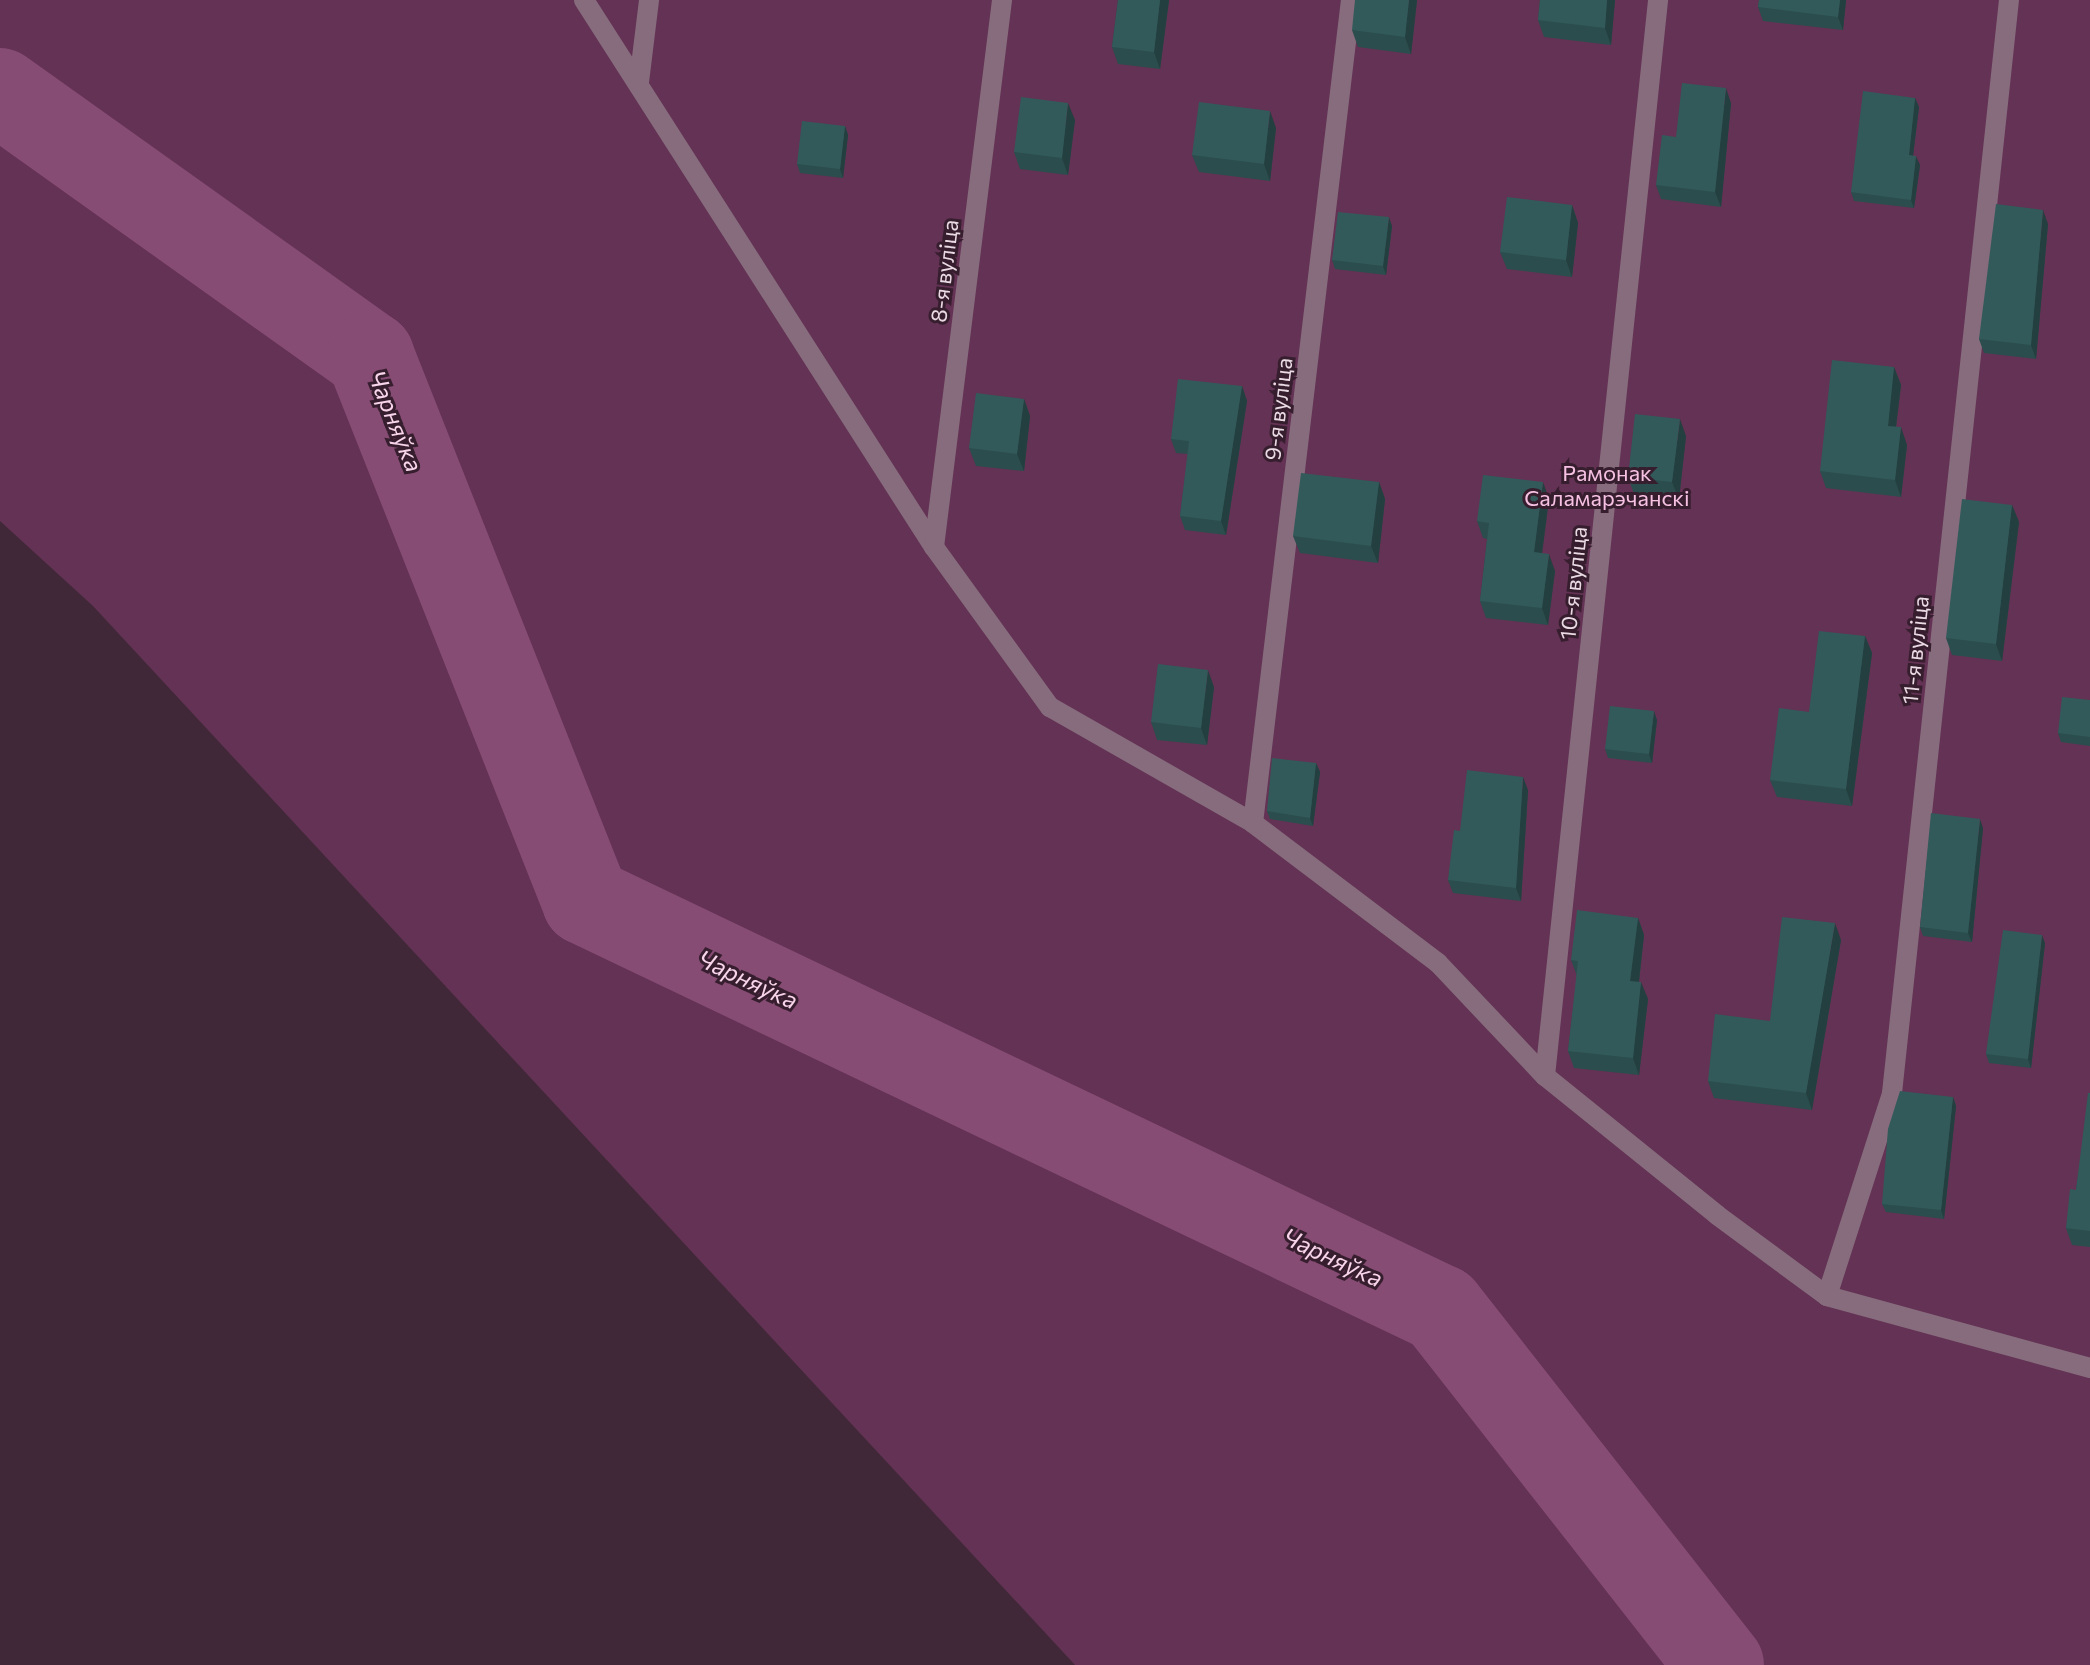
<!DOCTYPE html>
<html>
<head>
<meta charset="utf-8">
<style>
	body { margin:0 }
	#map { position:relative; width:2090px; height:1665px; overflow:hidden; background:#402838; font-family:Commissioner,sans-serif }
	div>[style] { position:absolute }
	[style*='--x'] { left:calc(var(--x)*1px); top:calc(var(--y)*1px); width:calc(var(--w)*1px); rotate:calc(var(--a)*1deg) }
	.green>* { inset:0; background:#633254 }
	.river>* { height:88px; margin:-44px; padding:0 44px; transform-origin:44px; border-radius:44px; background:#874c74 }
	.minor>* { height:20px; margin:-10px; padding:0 10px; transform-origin:10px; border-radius:10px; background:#876c7d }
	.wall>* { inset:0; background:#2c4d4d }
	.shaded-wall>* { inset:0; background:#243f3f }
	.building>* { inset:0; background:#335a5a }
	span { translate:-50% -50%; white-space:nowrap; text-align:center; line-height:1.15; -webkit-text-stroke:6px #361e2e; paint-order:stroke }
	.street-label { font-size:22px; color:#eadae4 }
	.park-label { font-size:22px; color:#f6c1e3 }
	.water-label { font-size:24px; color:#f9d5eb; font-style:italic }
</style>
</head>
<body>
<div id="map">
	<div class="green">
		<div style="clip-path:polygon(0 0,2090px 0,2090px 1665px,1075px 1665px,93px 606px,0 521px)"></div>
	</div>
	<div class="river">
		<div style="--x:0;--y:92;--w:455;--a:35.5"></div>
		<div style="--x:370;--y:356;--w:586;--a:68.38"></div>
		<div style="--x:586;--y:901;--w:947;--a:25.51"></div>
		<div style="--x:1441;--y:1309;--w:452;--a:51.9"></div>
	</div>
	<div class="minor">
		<div style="--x:584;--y:0;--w:649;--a:57.39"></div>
		<div style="--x:934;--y:547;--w:198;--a:54.1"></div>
		<div style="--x:1050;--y:707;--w:234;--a:29.7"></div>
		<div style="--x:1253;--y:823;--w:232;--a:37.1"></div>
		<div style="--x:1438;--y:963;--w:156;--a:46.6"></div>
		<div style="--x:1545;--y:1076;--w:221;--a:38.9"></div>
		<div style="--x:1717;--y:1215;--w:137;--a:36.4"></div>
		<div style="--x:1827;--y:1296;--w:273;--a:15.3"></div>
		<div style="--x:639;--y:82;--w:83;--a:-83"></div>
		<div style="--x:934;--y:547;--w:551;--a:-82.91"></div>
		<div style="--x:1253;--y:823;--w:829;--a:-83.21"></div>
		<div style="--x:1545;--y:1076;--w:1082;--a:-84"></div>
		<div style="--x:1827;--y:1296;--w:213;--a:-72.2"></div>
		<div style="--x:1892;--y:1093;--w:1099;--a:-83.89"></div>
	</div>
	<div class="wall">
		<div style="clip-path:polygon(1118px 0,1169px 0,1160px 69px,1118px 64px,1112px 47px)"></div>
		<div style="clip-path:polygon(1417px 0,1411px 54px,1358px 47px,1352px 30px)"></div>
		<div style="clip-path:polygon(1540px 0,1615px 0,1611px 45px,1544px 37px,1538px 20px)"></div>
		<div style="clip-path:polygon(1759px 0,1846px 0,1843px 30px,1763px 21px,1758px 7px)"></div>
		<div style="clip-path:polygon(1915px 98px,1919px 107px,1913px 156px,1920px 165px,1914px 208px,1854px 201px,1851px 192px)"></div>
		<div style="clip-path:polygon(1731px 103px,1721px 207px,1661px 199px,1656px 185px,1676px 137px)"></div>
		<div style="clip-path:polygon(1075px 120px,1068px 175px,1020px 169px,1014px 152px)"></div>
		<div style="clip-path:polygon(845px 126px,848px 135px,843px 178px,800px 173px,797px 164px)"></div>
		<div style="clip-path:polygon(1276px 128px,1270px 181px,1199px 172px,1192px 155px)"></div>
		<div style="clip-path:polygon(1572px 205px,1578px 223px,1572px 277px,1507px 269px,1500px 252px)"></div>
		<div style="clip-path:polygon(2048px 224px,2036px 359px,1984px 353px,1979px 339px)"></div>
		<div style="clip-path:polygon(1392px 226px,1386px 275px,1335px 269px,1332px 260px)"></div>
		<div style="clip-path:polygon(1894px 367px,1901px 385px,1896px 427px,1907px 445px,1901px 497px,1826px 488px,1820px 471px)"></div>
		<div style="clip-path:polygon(1242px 386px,1247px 401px,1226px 535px,1185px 530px,1180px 516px,1188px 454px,1176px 453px,1171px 439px)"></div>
		<div style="clip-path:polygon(1024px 399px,1030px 416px,1024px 471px,976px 466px,969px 448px)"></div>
		<div style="clip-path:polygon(1686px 436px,1679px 499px,1634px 494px,1628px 477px)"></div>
		<div style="clip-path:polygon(1379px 482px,1385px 499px,1378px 563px,1300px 553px,1293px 536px)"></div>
		<div style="clip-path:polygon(1549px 499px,1542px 553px,1555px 571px,1548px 625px,1486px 618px,1480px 601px,1487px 539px,1483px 538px,1477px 521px)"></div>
		<div style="clip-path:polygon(2012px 505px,2019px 522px,2002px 661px,1952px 655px,1946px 638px)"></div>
		<div style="clip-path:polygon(1865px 636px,1872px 653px,1852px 806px,1777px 797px,1770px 780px,1809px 712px)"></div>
		<div style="clip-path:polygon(1214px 687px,1207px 745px,1157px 740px,1151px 722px)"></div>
		<div style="clip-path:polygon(2090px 700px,2090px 746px,2061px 742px,2058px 733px)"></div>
		<div style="clip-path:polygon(1657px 720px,1652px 763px,1608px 758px,1605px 749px)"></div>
		<div style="clip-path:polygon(1316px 763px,1320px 772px,1313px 826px,1270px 819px,1267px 811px)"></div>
		<div style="clip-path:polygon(1528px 790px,1521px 901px,1453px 893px,1448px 880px,1460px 831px)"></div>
		<div style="clip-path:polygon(1983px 828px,1972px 942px,1923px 936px,1920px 927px)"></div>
		<div style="clip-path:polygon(1638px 918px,1644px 935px,1639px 982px,1648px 999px,1639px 1075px,1574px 1068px,1568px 1051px,1577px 976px,1571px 960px)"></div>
		<div style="clip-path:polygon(1841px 940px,1812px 1110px,1714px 1098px,1708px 1081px,1770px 1021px)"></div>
		<div style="clip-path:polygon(2045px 943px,2031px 1068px,1989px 1063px,1986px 1054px)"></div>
		<div style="clip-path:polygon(2090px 1093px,2090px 1247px,2072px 1245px,2066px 1228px,2076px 1190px)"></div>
		<div style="clip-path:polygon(1953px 1097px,1956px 1106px,1944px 1219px,1886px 1212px,1882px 1204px)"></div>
	</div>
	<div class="shaded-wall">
		<div style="clip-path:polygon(1160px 0,1169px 0,1160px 69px,1154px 52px)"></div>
		<div style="clip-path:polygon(1409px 0,1417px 0,1411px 54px,1405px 37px)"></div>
		<div style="clip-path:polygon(1607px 0,1615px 0,1611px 45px,1605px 28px)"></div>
		<div style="clip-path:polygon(1840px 0,1846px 0,1843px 30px,1838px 17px)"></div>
		<div style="clip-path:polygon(1726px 88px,1731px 103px,1721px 207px,1715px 192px)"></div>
		<div style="clip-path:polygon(1915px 98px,1919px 107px,1912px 164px,1909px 155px)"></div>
		<div style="clip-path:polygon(1068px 103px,1075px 120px,1068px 175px,1062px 158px)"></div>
		<div style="clip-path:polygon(1270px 111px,1276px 128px,1270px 181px,1264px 164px)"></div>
		<div style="clip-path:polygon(845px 126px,848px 135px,843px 178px,840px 169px)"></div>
		<div style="clip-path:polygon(1916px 156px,1920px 165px,1914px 208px,1911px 200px)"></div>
		<div style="clip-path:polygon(1572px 205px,1578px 223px,1572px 277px,1566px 260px)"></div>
		<div style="clip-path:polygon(2043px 210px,2048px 224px,2036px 359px,2031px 345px)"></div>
		<div style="clip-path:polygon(1389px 217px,1392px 226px,1386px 275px,1383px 266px)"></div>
		<div style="clip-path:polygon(1894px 367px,1901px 385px,1894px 443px,1888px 426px)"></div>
		<div style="clip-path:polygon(1242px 386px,1247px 401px,1226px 535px,1221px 521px)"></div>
		<div style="clip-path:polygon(1024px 399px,1030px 416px,1024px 471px,1017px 454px)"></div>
		<div style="clip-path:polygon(1680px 419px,1686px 436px,1679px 499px,1672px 482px)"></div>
		<div style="clip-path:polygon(1901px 427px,1907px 445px,1901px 497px,1895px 480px)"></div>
		<div style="clip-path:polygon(1379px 482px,1385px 499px,1378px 563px,1371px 546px)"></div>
		<div style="clip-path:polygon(1543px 482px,1549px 499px,1540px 569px,1534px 552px)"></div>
		<div style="clip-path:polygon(2012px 505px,2019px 522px,2002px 661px,1996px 644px)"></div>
		<div style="clip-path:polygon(1549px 554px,1555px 571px,1548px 625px,1542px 608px)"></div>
		<div style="clip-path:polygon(1865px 636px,1872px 653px,1852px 806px,1846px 789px)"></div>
		<div style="clip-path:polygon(1208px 670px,1214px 687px,1207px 745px,1201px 728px)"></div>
		<div style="clip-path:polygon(1654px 711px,1657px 720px,1652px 763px,1649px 754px)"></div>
		<div style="clip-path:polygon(1316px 763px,1320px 772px,1313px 826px,1310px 818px)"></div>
		<div style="clip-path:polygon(1523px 777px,1528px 790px,1521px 901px,1516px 888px)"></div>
		<div style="clip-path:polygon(1980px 819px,1983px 828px,1972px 942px,1968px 933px)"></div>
		<div style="clip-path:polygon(1638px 918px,1644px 935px,1637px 998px,1630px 981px)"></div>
		<div style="clip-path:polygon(1835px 923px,1841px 940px,1812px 1110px,1806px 1093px)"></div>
		<div style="clip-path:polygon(2042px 935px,2045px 943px,2031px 1068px,2028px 1059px)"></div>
		<div style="clip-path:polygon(1641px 982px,1648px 999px,1639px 1075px,1633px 1058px)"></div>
		<div style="clip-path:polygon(1953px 1097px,1956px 1106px,1944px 1219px,1941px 1210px)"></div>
	</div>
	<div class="building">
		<div style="clip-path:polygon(1118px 0,1160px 0,1154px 52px,1112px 47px)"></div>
		<div style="clip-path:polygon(1355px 0,1409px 0,1405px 37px,1352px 30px)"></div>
		<div style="clip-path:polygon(1540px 0,1607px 0,1605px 28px,1538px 20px)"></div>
		<div style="clip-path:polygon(1759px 0,1840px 0,1838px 17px,1758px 7px)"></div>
		<div style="clip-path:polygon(1682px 83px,1726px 88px,1715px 192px,1656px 185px,1662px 135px,1676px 137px)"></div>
		<div style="clip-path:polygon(1863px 91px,1915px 98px,1909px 155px,1916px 156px,1911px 200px,1851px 192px)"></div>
		<div style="clip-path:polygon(1021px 97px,1068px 103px,1062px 158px,1014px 152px)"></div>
		<div style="clip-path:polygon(1199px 102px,1270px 111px,1264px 164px,1192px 155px)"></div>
		<div style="clip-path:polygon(802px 121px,845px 126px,840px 169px,797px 164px)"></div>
		<div style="clip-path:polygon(1507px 197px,1572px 205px,1566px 260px,1500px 252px)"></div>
		<div style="clip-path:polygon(1996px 204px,2043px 210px,2031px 345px,1979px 339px)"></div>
		<div style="clip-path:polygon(1338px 212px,1389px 217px,1383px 266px,1332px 260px)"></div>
		<div style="clip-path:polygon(1832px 360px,1894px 367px,1888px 426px,1901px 427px,1895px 480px,1820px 471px)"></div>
		<div style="clip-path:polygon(1178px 379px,1242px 386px,1221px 521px,1180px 516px,1189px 441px,1171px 439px)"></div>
		<div style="clip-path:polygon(976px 393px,1024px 399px,1017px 454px,969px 448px)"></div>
		<div style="clip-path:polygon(1635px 414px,1680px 419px,1672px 482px,1628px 477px)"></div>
		<div style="clip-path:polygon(1301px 473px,1379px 482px,1371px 546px,1293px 536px)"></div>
		<div style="clip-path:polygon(1483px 475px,1543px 482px,1534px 552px,1549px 554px,1542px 608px,1480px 601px,1489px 523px,1477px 521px)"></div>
		<div style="clip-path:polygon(1962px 499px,2012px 505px,1996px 644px,1946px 638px)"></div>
		<div style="clip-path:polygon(1819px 631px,1865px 636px,1846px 789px,1770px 780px,1779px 708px,1809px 712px)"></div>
		<div style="clip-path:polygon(1158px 664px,1208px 670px,1201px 728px,1151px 722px)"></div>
		<div style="clip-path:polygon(2062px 697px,2090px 700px,2090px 737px,2058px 733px)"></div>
		<div style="clip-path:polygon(1610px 706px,1654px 711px,1649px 754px,1605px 749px)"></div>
		<div style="clip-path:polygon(1272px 758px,1316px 763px,1310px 818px,1267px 811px)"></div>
		<div style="clip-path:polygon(1467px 770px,1523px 777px,1516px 888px,1448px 880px,1454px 830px,1460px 831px)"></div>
		<div style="clip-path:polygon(1931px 813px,1980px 819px,1968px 933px,1920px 927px)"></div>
		<div style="clip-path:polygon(1577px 910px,1638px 918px,1630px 981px,1641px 982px,1633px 1058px,1568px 1051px,1578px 961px,1571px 960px)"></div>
		<div style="clip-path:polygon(1782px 917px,1835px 923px,1806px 1093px,1708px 1081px,1715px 1014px,1770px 1021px)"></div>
		<div style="clip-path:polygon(2003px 930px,2042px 935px,2028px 1059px,1986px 1054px)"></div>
		<div style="clip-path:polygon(1900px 1091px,1953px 1097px,1941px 1210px,1882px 1204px,1888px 1129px)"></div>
		<div style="clip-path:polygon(2088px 1093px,2090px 1093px,2090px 1231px,2066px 1228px,2070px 1189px,2076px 1190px)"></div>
	</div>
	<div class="street-label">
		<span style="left:944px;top:271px;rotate:-83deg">8-я вуліца</span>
		<span style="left:1278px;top:409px;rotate:-83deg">9-я вуліца</span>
		<span style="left:1573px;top:583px;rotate:-84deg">10-я вуліца</span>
		<span style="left:1915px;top:650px;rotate:-84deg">11-я вуліца</span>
	</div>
	<div class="park-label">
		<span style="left:1607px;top:485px">Рамонак<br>Саламарэчанскі</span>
	</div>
	<div class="water-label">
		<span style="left:396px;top:421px;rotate:68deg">Чарняўка</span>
		<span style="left:748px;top:979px;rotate:25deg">Чарняўка</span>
		<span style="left:1333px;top:1257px;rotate:25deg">Чарняўка</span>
	</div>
</div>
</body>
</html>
